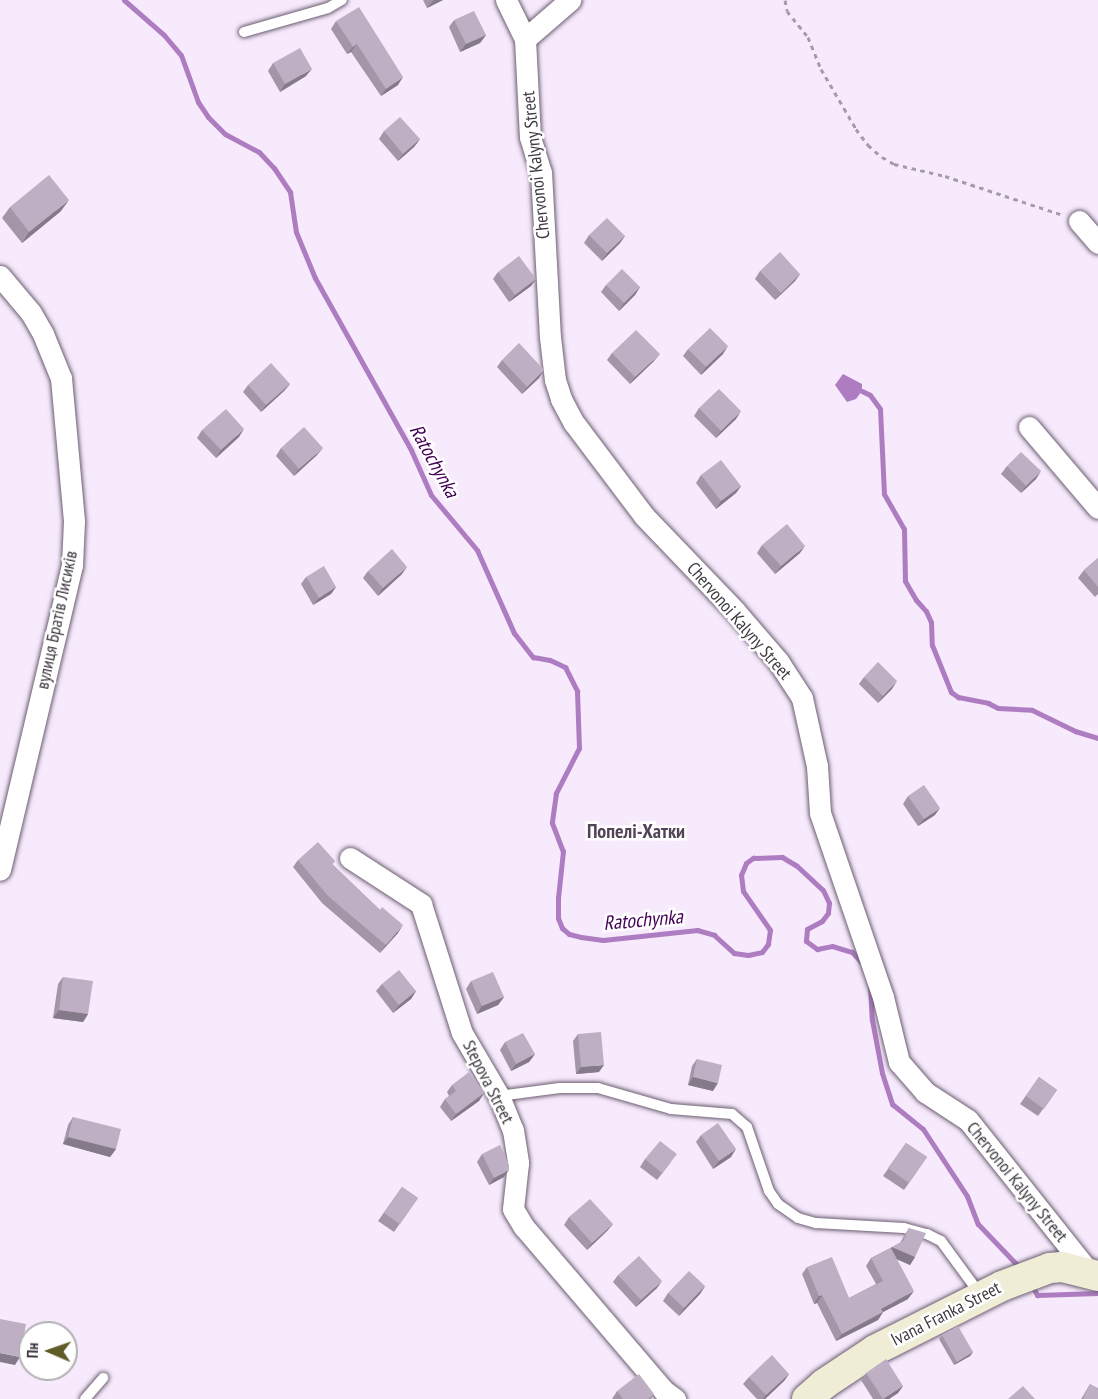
<!DOCTYPE html>
<html>
<head>
<meta charset="utf-8">
<style>
	body { margin:0 }
	#map { position:relative; width:1098px; height:1399px; overflow:hidden; background:#f7eafc; font-family:"PT Sans Narrow",sans-serif }
	div>[style] { position:absolute }
	[style*='--x'] { left:calc(var(--x)*1px); top:calc(var(--y)*1px); width:calc(var(--w)*1px); rotate:calc(var(--a)*1deg) }
	.water>* { inset:0; background:#ae7cc0 }
	.stream>* { height:5px; margin:-2.5px; padding:0 2.5px; transform-origin:2.5px; border-radius:2.5px; background:#ae7cc0 }
	.path>* { height:3px; margin-top:-1.5px; transform-origin:0; background:repeating-linear-gradient(90deg,#a59ba9 0 4.5px,transparent 0 9px) }
	.roads { filter:drop-shadow(0 0 2px #6c5e71) drop-shadow(0 0 2px #6c5e71) }
	.lane>* { height:10px; margin:-5px; padding:0 5px; transform-origin:5px; border-radius:5px; background:#fff }
	.street>* { height:21px; margin:-10.5px; padding:0 10.5px; transform-origin:10.5px; border-radius:10.5px; background:#fff }
	.secondary>* { height:30px; margin:-15px; padding:0 15px; transform-origin:15px; border-radius:15px; background:#efedd6 }
	.wall>* { inset:0; background:#a396a9 }
	.shaded-wall>* { inset:0; background:#857a89 }
	.building>* { inset:0; background:#beafc4 }
	span { translate:-50% -50%; white-space:nowrap; text-align:center; line-height:1.15; -webkit-text-stroke:5px #fff; paint-order:stroke }
	.street-label { font-size:18px; color:#403942 }
	.water-label { font-size:20px; color:#440056; font-style:italic }
	.neighbourhood-label { font-size:20px; color:#524457; font-weight:700 }
	.north { position:absolute; left:18px; top:1321px; width:60px; height:60px; box-sizing:border-box; background:#fff; border:2px solid #b3b0b3; border-radius:50%; rotate:272deg; font-size:16px; font-weight:700; line-height:24px; text-align:center; color:#403942 }
	.north::after { content:''; display:block; margin:auto; width:21px; height:27px; background:#615b28; clip-path:polygon(50% 0,100% 100%,50% 72%,0 100%) }
</style>
</head>
<body>
<div id="map">
	<div class="water">
		<div style="clip-path:polygon(843px 374px,862px 384px,862px 391px,856px 399px,847px 402px,835px 385px)"></div>
	</div>
	<div class="stream">
		<div style="--x:124;--y:0;--w:53;--a:41.2"></div>
		<div style="--x:164;--y:35;--w:26;--a:50"></div>
		<div style="--x:181;--y:55;--w:50;--a:70.1"></div>
		<div style="--x:198;--y:102;--w:18;--a:56"></div>
		<div style="--x:208;--y:117;--w:24;--a:45"></div>
		<div style="--x:225;--y:134;--w:38;--a:28"></div>
		<div style="--x:259;--y:152;--w:22;--a:47"></div>
		<div style="--x:274;--y:168;--w:29;--a:56"></div>
		<div style="--x:290;--y:192;--w:40;--a:81.5"></div>
		<div style="--x:296;--y:232;--w:50;--a:67.6"></div>
		<div style="--x:315;--y:278;--w:197;--a:60.8"></div>
		<div style="--x:411;--y:450;--w:49;--a:66"></div>
		<div style="--x:431;--y:495;--w:72;--a:50.1"></div>
		<div style="--x:477;--y:550;--w:91;--a:66"></div>
		<div style="--x:514;--y:633;--w:31;--a:52"></div>
		<div style="--x:533;--y:657;--w:17;--a:10"></div>
		<div style="--x:550;--y:660;--w:17;--a:25"></div>
		<div style="--x:565;--y:667;--w:27;--a:63"></div>
		<div style="--x:577;--y:691;--w:57;--a:88"></div>
		<div style="--x:579;--y:748;--w:51;--a:117.1"></div>
		<div style="--x:556;--y:793;--w:30;--a:98"></div>
		<div style="--x:552;--y:823;--w:30;--a:69"></div>
		<div style="--x:563;--y:851;--w:47;--a:96.1"></div>
		<div style="--x:558;--y:898;--w:20;--a:90"></div>
		<div style="--x:558;--y:918;--w:11;--a:68"></div>
		<div style="--x:562;--y:928;--w:9;--a:41"></div>
		<div style="--x:569;--y:934;--w:12;--a:14"></div>
		<div style="--x:581;--y:937;--w:22;--a:8"></div>
		<div style="--x:603;--y:940;--w:95;--a:-6.1"></div>
		<div style="--x:697;--y:930;--w:18;--a:16"></div>
		<div style="--x:714;--y:935;--w:27;--a:42"></div>
		<div style="--x:734;--y:953;--w:14;--a:8"></div>
		<div style="--x:748;--y:955;--w:14;--a:-12"></div>
		<div style="--x:762;--y:952;--w:10;--a:-53"></div>
		<div style="--x:768;--y:944;--w:14;--a:-82"></div>
		<div style="--x:770;--y:930;--w:47;--a:-124.7"></div>
		<div style="--x:743;--y:891;--w:16;--a:-97"></div>
		<div style="--x:741;--y:875;--w:13;--a:-67"></div>
		<div style="--x:746;--y:863;--w:9;--a:-36"></div>
		<div style="--x:753;--y:858;--w:29;--a:-2"></div>
		<div style="--x:782;--y:857;--w:17;--a:31"></div>
		<div style="--x:797;--y:866;--w:35;--a:43"></div>
		<div style="--x:823;--y:890;--w:14;--a:65"></div>
		<div style="--x:829;--y:903;--w:10;--a:96"></div>
		<div style="--x:828;--y:913;--w:10;--a:127"></div>
		<div style="--x:822;--y:921;--w:17;--a:152"></div>
		<div style="--x:807;--y:929;--w:12;--a:95"></div>
		<div style="--x:806;--y:941;--w:14;--a:36"></div>
		<div style="--x:817;--y:949;--w:15;--a:-11"></div>
		<div style="--x:832;--y:946;--w:21;--a:17"></div>
		<div style="--x:852;--y:952;--w:16;--a:47"></div>
		<div style="--x:862;--y:391;--w:9;--a:27"></div>
		<div style="--x:870;--y:395;--w:17;--a:54"></div>
		<div style="--x:880;--y:409;--w:85;--a:87.3"></div>
		<div style="--x:884;--y:494;--w:40;--a:60.3"></div>
		<div style="--x:904;--y:529;--w:52;--a:88.9"></div>
		<div style="--x:905;--y:581;--w:22;--a:60"></div>
		<div style="--x:916;--y:600;--w:15;--a:48"></div>
		<div style="--x:926;--y:611;--w:12;--a:66"></div>
		<div style="--x:931;--y:622;--w:23;--a:88"></div>
		<div style="--x:932;--y:645;--w:51;--a:68"></div>
		<div style="--x:951;--y:692;--w:9;--a:36"></div>
		<div style="--x:958;--y:697;--w:31;--a:11"></div>
		<div style="--x:988;--y:703;--w:11;--a:27"></div>
		<div style="--x:998;--y:708;--w:34;--a:3"></div>
		<div style="--x:1032;--y:710;--w:48;--a:26"></div>
		<div style="--x:1075;--y:731;--w:24;--a:17"></div>
		<div style="--x:870;--y:986;--w:34;--a:87"></div>
		<div style="--x:872;--y:1020;--w:54;--a:79.3"></div>
		<div style="--x:882;--y:1073;--w:33;--a:72"></div>
		<div style="--x:892;--y:1104;--w:40;--a:39"></div>
		<div style="--x:923;--y:1129;--w:80;--a:56.7"></div>
		<div style="--x:967;--y:1196;--w:30;--a:69"></div>
		<div style="--x:978;--y:1224;--w:62;--a:46.3"></div>
		<div style="--x:1031;--y:1284;--w:13;--a:61"></div>
		<div style="--x:1037;--y:1295;--w:61;--a:-1.9"></div>
	</div>
	<div class="path">
		<div style="--x:785;--y:0;--w:11;--a:80"></div>
		<div style="--x:787;--y:11;--w:33;--a:51"></div>
		<div style="--x:808;--y:37;--w:35;--a:68"></div>
		<div style="--x:821;--y:69;--w:69;--a:59.7"></div>
		<div style="--x:856;--y:129;--w:20;--a:53"></div>
		<div style="--x:868;--y:145;--w:18;--a:41"></div>
		<div style="--x:882;--y:157;--w:14;--a:30"></div>
		<div style="--x:894;--y:164;--w:52;--a:13.2"></div>
		<div style="--x:945;--y:176;--w:124;--a:18.3"></div>
	</div>
	<div class="roads">
		<div class="lane">
			<div style="--x:244;--y:32;--w:87;--a:-15.9"></div>
			<div style="--x:328;--y:8;--w:16;--a:-30"></div>
			<div style="--x:499;--y:1096;--w:61;--a:-7.6"></div>
			<div style="--x:559;--y:1088;--w:39;--a:0"></div>
			<div style="--x:598;--y:1088;--w:76;--a:16"></div>
			<div style="--x:671;--y:1109;--w:61;--a:4.7"></div>
			<div style="--x:732;--y:1114;--w:20;--a:41"></div>
			<div style="--x:747;--y:1127;--w:68;--a:71"></div>
			<div style="--x:769;--y:1191;--w:16;--a:55"></div>
			<div style="--x:778;--y:1204;--w:24;--a:35"></div>
			<div style="--x:798;--y:1218;--w:19;--a:16"></div>
			<div style="--x:816;--y:1223;--w:88;--a:3.3"></div>
			<div style="--x:904;--y:1228;--w:24;--a:15"></div>
			<div style="--x:927;--y:1234;--w:16;--a:27"></div>
			<div style="--x:941;--y:1241;--w:66;--a:53.7"></div>
			<div style="--x:85;--y:1399;--w:28;--a:-49"></div>
		</div>
		<div class="street">
			<div style="--x:506;--y:0;--w:43;--a:64"></div>
			<div style="--x:525;--y:39;--w:98;--a:87.1"></div>
			<div style="--x:530;--y:137;--w:37;--a:73"></div>
			<div style="--x:541;--y:172;--w:165;--a:86.9"></div>
			<div style="--x:550;--y:337;--w:43;--a:83.4"></div>
			<div style="--x:555;--y:380;--w:20;--a:72"></div>
			<div style="--x:561;--y:399;--w:27;--a:62"></div>
			<div style="--x:574;--y:423;--w:116;--a:53"></div>
			<div style="--x:644;--y:516;--w:132;--a:46.2"></div>
			<div style="--x:735;--y:611;--w:66;--a:49.3"></div>
			<div style="--x:778;--y:661;--w:44;--a:57"></div>
			<div style="--x:802;--y:698;--w:70;--a:77.6"></div>
			<div style="--x:817;--y:766;--w:47;--a:86.3"></div>
			<div style="--x:820;--y:813;--w:194;--a:71.1"></div>
			<div style="--x:883;--y:997;--w:67;--a:76.2"></div>
			<div style="--x:899;--y:1062;--w:40;--a:49"></div>
			<div style="--x:925;--y:1092;--w:51;--a:33.1"></div>
			<div style="--x:968;--y:1120;--w:194;--a:51.5"></div>
			<div style="--x:525;--y:39;--w:60;--a:-40.9"></div>
			<div style="--x:1079;--y:221;--w:29;--a:49"></div>
			<div style="--x:0;--y:276;--w:48;--a:50"></div>
			<div style="--x:31;--y:313;--w:24;--a:60"></div>
			<div style="--x:43;--y:334;--w:48;--a:67.8"></div>
			<div style="--x:61;--y:378;--w:144;--a:84.8"></div>
			<div style="--x:74;--y:521;--w:44;--a:92.6"></div>
			<div style="--x:72;--y:565;--w:313;--a:103.3"></div>
			<div style="--x:1029;--y:427;--w:106;--a:49.6"></div>
			<div style="--x:350;--y:858;--w:85;--a:32.9"></div>
			<div style="--x:421;--y:904;--w:135;--a:72.4"></div>
			<div style="--x:462;--y:1033;--w:73;--a:59.6"></div>
			<div style="--x:499;--y:1096;--w:37;--a:68"></div>
			<div style="--x:513;--y:1130;--w:33;--a:81"></div>
			<div style="--x:518;--y:1163;--w:46;--a:96.2"></div>
			<div style="--x:513;--y:1209;--w:21;--a:59"></div>
			<div style="--x:524;--y:1227;--w:216;--a:49.5"></div>
			<div style="--x:664;--y:1391;--w:14;--a:36"></div>
		</div>
		<div class="secondary">
			<div style="--x:807;--y:1399;--w:23;--a:-41"></div>
			<div style="--x:824;--y:1384;--w:61;--a:-33.7"></div>
			<div style="--x:875;--y:1350;--w:142;--a:-26.7"></div>
			<div style="--x:1002;--y:1286;--w:51;--a:-20.6"></div>
			<div style="--x:1050;--y:1268;--w:12;--a:-5"></div>
			<div style="--x:1062;--y:1267;--w:37;--a:14"></div>
		</div>
	</div>
	<div class="wall">
		<div style="clip-path:polygon(423px 0,443px 0,427px 8px)"></div>
		<div style="clip-path:polygon(454px 20px,486px 35px,480px 43px,460px 52px,449px 27px)"></div>
		<div style="clip-path:polygon(336px 21px,398px 85px,381px 96px,351px 52px,347px 54px,331px 29px)"></div>
		<div style="clip-path:polygon(273px 63px,306px 76px,280px 92px,268px 71px)"></div>
		<div style="clip-path:polygon(384px 131px,420px 139px,414px 147px,398px 161px,379px 139px)"></div>
		<div style="clip-path:polygon(10px 207px,61px 211px,22px 243px,2px 218px)"></div>
		<div style="clip-path:polygon(589px 235px,625px 236px,620px 243px,602px 261px,584px 243px)"></div>
		<div style="clip-path:polygon(760px 271px,800px 274px,795px 281px,775px 300px,755px 279px)"></div>
		<div style="clip-path:polygon(498px 272px,536px 279px,531px 286px,509px 302px,493px 279px)"></div>
		<div style="clip-path:polygon(606px 285px,640px 287px,635px 295px,619px 311px,601px 292px)"></div>
		<div style="clip-path:polygon(688px 349px,723px 354px,701px 375px,683px 356px)"></div>
		<div style="clip-path:polygon(612px 353px,654px 361px,630px 384px,607px 360px)"></div>
		<div style="clip-path:polygon(502px 360px,544px 370px,539px 378px,522px 394px,497px 367px)"></div>
		<div style="clip-path:polygon(290px 384px,284px 391px,261px 412px,243px 392px,248px 385px)"></div>
		<div style="clip-path:polygon(699px 408px,736px 419px,716px 438px,694px 416px)"></div>
		<div style="clip-path:polygon(202px 430px,239px 437px,216px 458px,197px 438px)"></div>
		<div style="clip-path:polygon(281px 448px,317px 455px,294px 476px,276px 456px)"></div>
		<div style="clip-path:polygon(1007px 466px,1036px 479px,1021px 493px,1001px 474px)"></div>
		<div style="clip-path:polygon(701px 475px,741px 486px,736px 493px,716px 509px,696px 483px)"></div>
		<div style="clip-path:polygon(762px 545px,800px 553px,775px 574px,757px 553px)"></div>
		<div style="clip-path:polygon(1098px 558px,1098px 594px,1095px 597px,1078px 578px,1084px 570px)"></div>
		<div style="clip-path:polygon(368px 571px,402px 574px,378px 596px,363px 578px)"></div>
		<div style="clip-path:polygon(306px 577px,336px 587px,331px 594px,313px 605px,301px 584px)"></div>
		<div style="clip-path:polygon(864px 677px,892px 689px,878px 703px,859px 684px)"></div>
		<div style="clip-path:polygon(908px 796px,935px 815px,918px 826px,903px 804px)"></div>
		<div style="clip-path:polygon(298px 860px,335px 861px,332px 864px,380px 910px,398px 933px,380px 953px,322px 903px,293px 867px)"></div>
		<div style="clip-path:polygon(63px 977px,88px 1014px,83px 1022px,53px 1018px,58px 984px)"></div>
		<div style="clip-path:polygon(471px 981px,504px 997px,498px 1005px,477px 1014px,466px 989px)"></div>
		<div style="clip-path:polygon(382px 984px,416px 991px,411px 999px,393px 1013px,376px 991px)"></div>
		<div style="clip-path:polygon(578px 1034px,599px 1072px,576px 1074px,573px 1041px)"></div>
		<div style="clip-path:polygon(505px 1042px,535px 1054px,529px 1062px,511px 1071px,500px 1050px)"></div>
		<div style="clip-path:polygon(697px 1059px,713px 1091px,688px 1085px,692px 1066px)"></div>
		<div style="clip-path:polygon(1039px 1077px,1057px 1090px,1038px 1116px,1020px 1104px)"></div>
		<div style="clip-path:polygon(452px 1085px,484px 1093px,479px 1101px,451px 1121px,440px 1107px,445px 1099px,449px 1096px,447px 1092px)"></div>
		<div style="clip-path:polygon(73px 1117px,116px 1149px,110px 1157px,63px 1144px,68px 1125px)"></div>
		<div style="clip-path:polygon(701px 1135px,731px 1157px,713px 1169px,696px 1142px)"></div>
		<div style="clip-path:polygon(906px 1143px,927px 1157px,904px 1190px,883px 1176px)"></div>
		<div style="clip-path:polygon(482px 1154px,504px 1177px,489px 1185px,477px 1162px)"></div>
		<div style="clip-path:polygon(645px 1159px,671px 1162px,657px 1180px,640px 1167px)"></div>
		<div style="clip-path:polygon(402px 1187px,418px 1198px,394px 1232px,378px 1221px)"></div>
		<div style="clip-path:polygon(569px 1217px,613px 1224px,607px 1231px,587px 1250px,564px 1225px)"></div>
		<div style="clip-path:polygon(909px 1228px,915px 1257px,910px 1265px,897px 1259px,908px 1299px,883px 1312px,878px 1320px,836px 1341px,817px 1303px,814px 1304px,802px 1274px,807px 1267px,849px 1298px,876px 1284px,866px 1266px,871px 1258px,900px 1243px,904px 1236px)"></div>
		<div style="clip-path:polygon(618px 1275px,657px 1288px,636px 1307px,613px 1282px)"></div>
		<div style="clip-path:polygon(705px 1286px,700px 1294px,679px 1316px,663px 1301px,668px 1293px)"></div>
		<div style="clip-path:polygon(942px 1335px,973px 1352px,970px 1356px,954px 1365px,939px 1339px)"></div>
		<div style="clip-path:polygon(866px 1373px,903px 1386px,898px 1393px,889px 1399px,873px 1399px,861px 1380px)"></div>
		<div style="clip-path:polygon(789px 1374px,784px 1381px,765px 1399px,757px 1399px,743px 1384px,749px 1377px)"></div>
		<div style="clip-path:polygon(1090px 1384px,1098px 1399px,1081px 1399px,1083px 1396px)"></div>
		<div style="clip-path:polygon(617px 1391px,654px 1394px,651px 1399px,612px 1399px)"></div>
	</div>
	<div class="shaded-wall">
		<div style="clip-path:polygon(434px 0,443px 0,427px 8px,433px 1px)"></div>
		<div style="clip-path:polygon(486px 35px,480px 43px,460px 52px,466px 44px)"></div>
		<div style="clip-path:polygon(357px 44px,351px 52px,347px 54px,353px 47px)"></div>
		<div style="clip-path:polygon(312px 69px,306px 76px,280px 92px,285px 84px)"></div>
		<div style="clip-path:polygon(403px 77px,398px 85px,381px 96px,386px 89px)"></div>
		<div style="clip-path:polygon(420px 139px,414px 147px,398px 161px,403px 154px)"></div>
		<div style="clip-path:polygon(69px 200px,61px 211px,22px 243px,29px 232px)"></div>
		<div style="clip-path:polygon(625px 236px,620px 243px,602px 261px,607px 253px)"></div>
		<div style="clip-path:polygon(800px 274px,795px 281px,775px 300px,781px 293px)"></div>
		<div style="clip-path:polygon(536px 279px,531px 286px,509px 302px,515px 295px)"></div>
		<div style="clip-path:polygon(640px 287px,635px 295px,619px 311px,624px 303px)"></div>
		<div style="clip-path:polygon(728px 346px,723px 354px,701px 375px,706px 367px)"></div>
		<div style="clip-path:polygon(660px 354px,654px 361px,630px 384px,635px 377px)"></div>
		<div style="clip-path:polygon(544px 370px,539px 378px,522px 394px,527px 387px)"></div>
		<div style="clip-path:polygon(290px 384px,284px 391px,261px 412px,266px 405px)"></div>
		<div style="clip-path:polygon(741px 411px,736px 419px,716px 438px,721px 431px)"></div>
		<div style="clip-path:polygon(244px 429px,239px 437px,216px 458px,221px 450px)"></div>
		<div style="clip-path:polygon(323px 448px,317px 455px,294px 476px,299px 469px)"></div>
		<div style="clip-path:polygon(1041px 471px,1036px 479px,1021px 493px,1026px 486px)"></div>
		<div style="clip-path:polygon(741px 486px,736px 493px,716px 509px,721px 501px)"></div>
		<div style="clip-path:polygon(805px 546px,800px 553px,775px 574px,781px 566px)"></div>
		<div style="clip-path:polygon(407px 567px,402px 574px,378px 596px,383px 588px)"></div>
		<div style="clip-path:polygon(336px 587px,331px 594px,313px 605px,319px 598px)"></div>
		<div style="clip-path:polygon(897px 681px,892px 689px,878px 703px,883px 696px)"></div>
		<div style="clip-path:polygon(940px 808px,935px 815px,918px 826px,924px 819px)"></div>
		<div style="clip-path:polygon(403px 925px,398px 933px,380px 953px,386px 945px)"></div>
		<div style="clip-path:polygon(416px 991px,411px 999px,393px 1013px,399px 1005px)"></div>
		<div style="clip-path:polygon(504px 997px,498px 1005px,477px 1014px,482px 1006px)"></div>
		<div style="clip-path:polygon(59px 1010px,88px 1014px,83px 1022px,53px 1018px)"></div>
		<div style="clip-path:polygon(535px 1054px,529px 1062px,511px 1071px,516px 1064px)"></div>
		<div style="clip-path:polygon(604px 1065px,599px 1072px,576px 1074px,581px 1067px)"></div>
		<div style="clip-path:polygon(693px 1077px,718px 1083px,713px 1091px,688px 1085px)"></div>
		<div style="clip-path:polygon(484px 1093px,479px 1101px,451px 1121px,456px 1114px)"></div>
		<div style="clip-path:polygon(68px 1137px,116px 1149px,110px 1157px,63px 1144px)"></div>
		<div style="clip-path:polygon(736px 1149px,731px 1157px,713px 1169px,719px 1161px)"></div>
		<div style="clip-path:polygon(509px 1170px,504px 1177px,489px 1185px,494px 1178px)"></div>
		<div style="clip-path:polygon(613px 1224px,607px 1231px,587px 1250px,592px 1243px)"></div>
		<div style="clip-path:polygon(892px 1247px,915px 1257px,910px 1265px,887px 1255px)"></div>
		<div style="clip-path:polygon(662px 1281px,657px 1288px,636px 1307px,641px 1300px)"></div>
		<div style="clip-path:polygon(705px 1286px,700px 1294px,679px 1316px,684px 1308px)"></div>
		<div style="clip-path:polygon(914px 1291px,908px 1299px,883px 1312px,878px 1320px,836px 1341px,842px 1334px,881px 1309px)"></div>
		<div style="clip-path:polygon(822px 1295px,817px 1303px,814px 1304px,819px 1296px)"></div>
		<div style="clip-path:polygon(973px 1352px,970px 1356px,954px 1365px,957px 1362px)"></div>
		<div style="clip-path:polygon(0 1353px,20px 1357px,15px 1365px,0 1362px)"></div>
		<div style="clip-path:polygon(789px 1374px,784px 1381px,765px 1399px,763px 1399px,766px 1395px)"></div>
		<div style="clip-path:polygon(903px 1386px,898px 1393px,889px 1399px,883px 1399px)"></div>
	</div>
	<div class="building">
		<div style="clip-path:polygon(359px 7px,403px 77px,386px 89px,357px 44px,353px 47px,336px 21px)"></div>
		<div style="clip-path:polygon(474px 11px,486px 35px,466px 44px,454px 20px)"></div>
		<div style="clip-path:polygon(300px 48px,312px 69px,285px 84px,273px 63px)"></div>
		<div style="clip-path:polygon(400px 117px,420px 139px,403px 154px,384px 131px)"></div>
		<div style="clip-path:polygon(49px 175px,69px 200px,29px 232px,10px 207px)"></div>
		<div style="clip-path:polygon(607px 218px,625px 236px,607px 253px,589px 235px)"></div>
		<div style="clip-path:polygon(780px 252px,800px 274px,781px 293px,760px 271px)"></div>
		<div style="clip-path:polygon(519px 256px,536px 279px,515px 295px,498px 272px)"></div>
		<div style="clip-path:polygon(622px 269px,640px 287px,624px 303px,606px 285px)"></div>
		<div style="clip-path:polygon(710px 328px,728px 346px,706px 367px,688px 349px)"></div>
		<div style="clip-path:polygon(636px 330px,660px 354px,635px 377px,612px 353px)"></div>
		<div style="clip-path:polygon(519px 343px,544px 370px,527px 387px,502px 360px)"></div>
		<div style="clip-path:polygon(271px 363px,290px 384px,266px 405px,248px 385px)"></div>
		<div style="clip-path:polygon(719px 389px,741px 411px,721px 431px,699px 408px)"></div>
		<div style="clip-path:polygon(226px 409px,244px 429px,221px 450px,202px 430px)"></div>
		<div style="clip-path:polygon(304px 427px,323px 448px,299px 469px,281px 448px)"></div>
		<div style="clip-path:polygon(1021px 452px,1041px 471px,1026px 486px,1007px 466px)"></div>
		<div style="clip-path:polygon(721px 460px,741px 486px,721px 501px,701px 475px)"></div>
		<div style="clip-path:polygon(787px 524px,805px 546px,781px 566px,762px 545px)"></div>
		<div style="clip-path:polygon(392px 549px,407px 567px,383px 588px,368px 571px)"></div>
		<div style="clip-path:polygon(1098px 558px,1098px 587px,1084px 570px)"></div>
		<div style="clip-path:polygon(324px 566px,336px 587px,319px 598px,306px 577px)"></div>
		<div style="clip-path:polygon(878px 662px,897px 681px,883px 696px,864px 677px)"></div>
		<div style="clip-path:polygon(924px 785px,940px 808px,924px 819px,908px 796px)"></div>
		<div style="clip-path:polygon(318px 842px,335px 861px,332px 864px,380px 910px,382px 907px,403px 925px,386px 945px,328px 896px,298px 860px)"></div>
		<div style="clip-path:polygon(399px 970px,416px 991px,399px 1005px,382px 984px)"></div>
		<div style="clip-path:polygon(493px 972px,504px 997px,482px 1006px,471px 981px)"></div>
		<div style="clip-path:polygon(63px 977px,93px 981px,88px 1014px,59px 1010px)"></div>
		<div style="clip-path:polygon(601px 1032px,604px 1065px,581px 1067px,578px 1034px)"></div>
		<div style="clip-path:polygon(523px 1033px,535px 1054px,516px 1064px,505px 1042px)"></div>
		<div style="clip-path:polygon(697px 1059px,722px 1065px,718px 1083px,693px 1077px)"></div>
		<div style="clip-path:polygon(469px 1072px,484px 1093px,456px 1114px,445px 1099px,456px 1091px,452px 1085px)"></div>
		<div style="clip-path:polygon(1039px 1077px,1057px 1090px,1044px 1109px,1026px 1096px)"></div>
		<div style="clip-path:polygon(73px 1117px,121px 1129px,116px 1149px,68px 1137px)"></div>
		<div style="clip-path:polygon(718px 1123px,736px 1149px,719px 1161px,701px 1135px)"></div>
		<div style="clip-path:polygon(660px 1141px,677px 1154px,662px 1173px,645px 1159px)"></div>
		<div style="clip-path:polygon(906px 1143px,927px 1157px,909px 1183px,888px 1168px)"></div>
		<div style="clip-path:polygon(500px 1145px,509px 1165px,509px 1170px,494px 1178px,482px 1154px)"></div>
		<div style="clip-path:polygon(402px 1187px,418px 1198px,400px 1224px,384px 1213px)"></div>
		<div style="clip-path:polygon(590px 1199px,613px 1224px,592px 1243px,569px 1217px)"></div>
		<div style="clip-path:polygon(909px 1228px,926px 1233px,915px 1257px,892px 1247px,903px 1241px)"></div>
		<div style="clip-path:polygon(891px 1248px,914px 1291px,881px 1309px,883px 1312px,842px 1334px,822px 1295px,819px 1296px,807px 1267px,832px 1257px,849px 1298px,883px 1281px,871px 1258px)"></div>
		<div style="clip-path:polygon(639px 1256px,662px 1281px,641px 1300px,618px 1275px)"></div>
		<div style="clip-path:polygon(689px 1271px,705px 1286px,684px 1308px,668px 1293px)"></div>
		<div style="clip-path:polygon(0 1319px,26px 1324px,20px 1357px,0 1353px)"></div>
		<div style="clip-path:polygon(958px 1326px,973px 1352px,957px 1362px,942px 1335px)"></div>
		<div style="clip-path:polygon(772px 1355px,789px 1374px,766px 1395px,749px 1377px)"></div>
		<div style="clip-path:polygon(886px 1359px,903px 1386px,883px 1399px,866px 1373px)"></div>
		<div style="clip-path:polygon(639px 1374px,654px 1394px,648px 1399px,623px 1399px,617px 1391px)"></div>
		<div style="clip-path:polygon(1090px 1384px,1098px 1388px,1098px 1399px,1083px 1399px)"></div>
		<div style="clip-path:polygon(1023px 1386px,1035px 1399px,1008px 1399px)"></div>
	</div>
	<div class="street-label">
		<span style="left:536px;top:165px;rotate:-96deg">Chervonoi Kalyny Street</span>
		<span style="left:57px;top:620px;rotate:-78deg">вулиця Братів Лисиків</span>
		<span style="left:739px;top:621px;rotate:49deg">Chervonoi Kalyny Street</span>
		<span style="left:488px;top:1082px;rotate:63deg">Stepova Street</span>
		<span style="left:1017px;top:1182px;rotate:51deg">Chervonoi Kalyny Street</span>
		<span style="left:946px;top:1314px;rotate:-27deg">Ivana Franka Street</span>
	</div>
	<div class="water-label">
		<span style="left:434px;top:461px;rotate:61deg">Ratochynka</span>
		<span style="left:643px;top:920px;rotate:-5deg">Ratochynka</span>
	</div>
	<div class="neighbourhood-label">
		<span style="left:636px;top:831px">Попелі-Хатки</span>
	</div>
	<div class="north">Пн</div>
</div>
</body>
</html>
